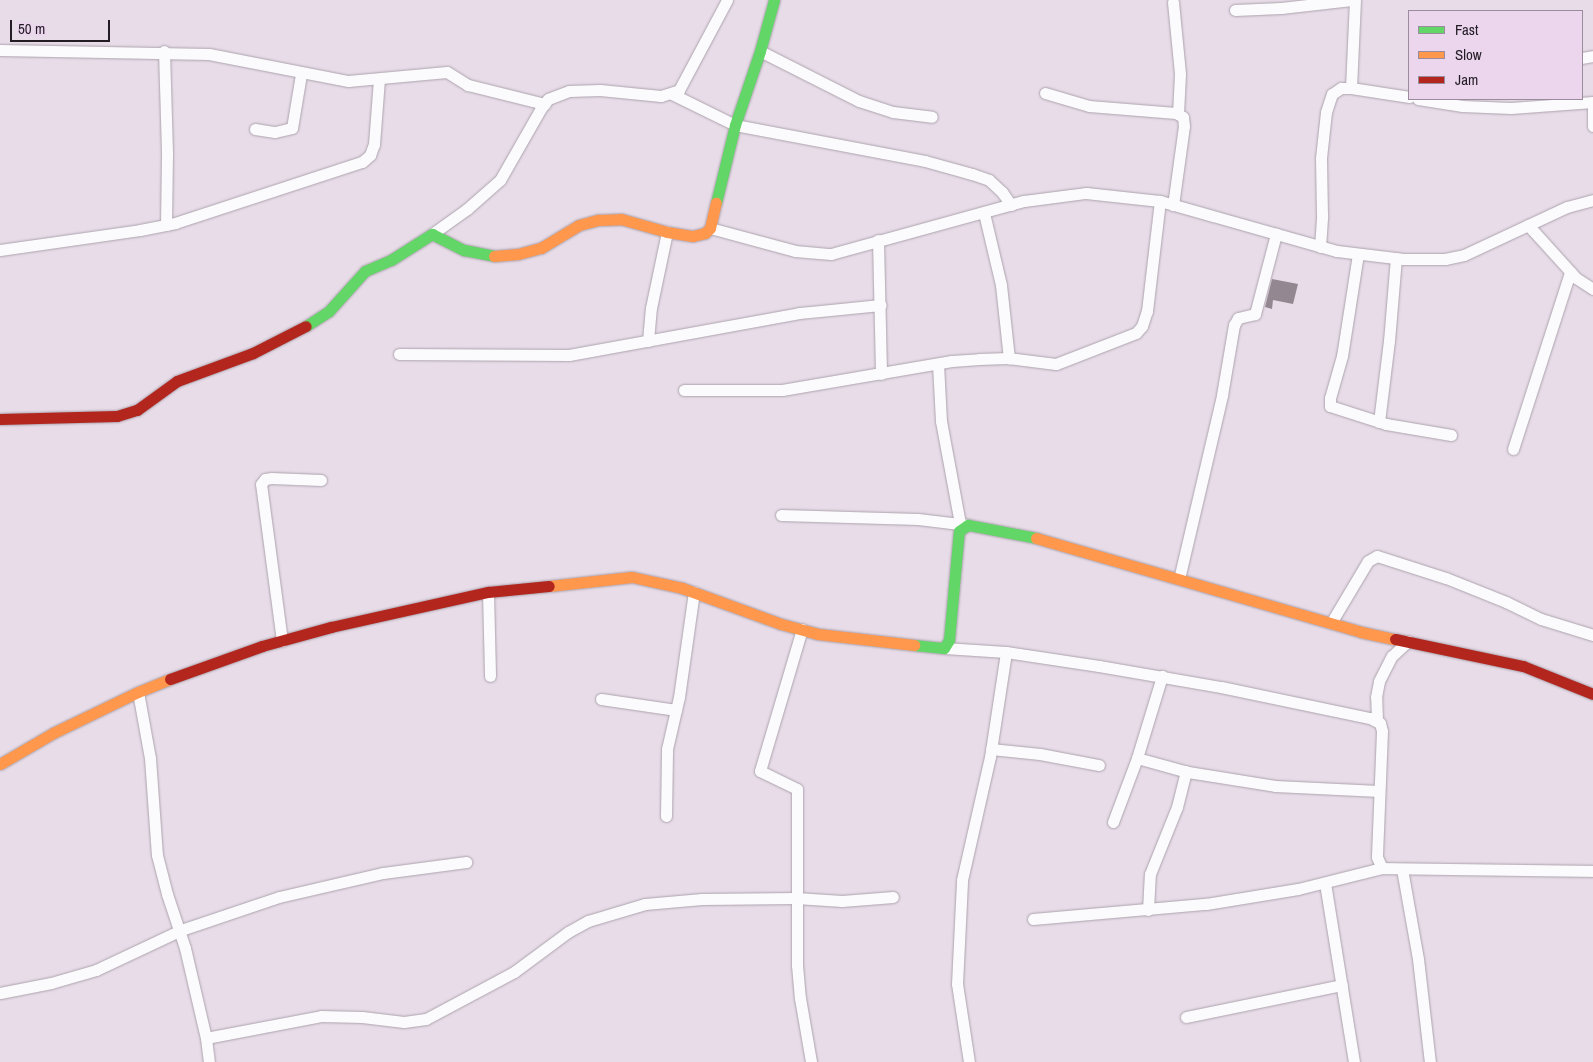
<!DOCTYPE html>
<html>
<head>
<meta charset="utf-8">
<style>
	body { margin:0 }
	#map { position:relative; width:1593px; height:1062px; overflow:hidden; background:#e7dce8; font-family:"Archivo Narrow",sans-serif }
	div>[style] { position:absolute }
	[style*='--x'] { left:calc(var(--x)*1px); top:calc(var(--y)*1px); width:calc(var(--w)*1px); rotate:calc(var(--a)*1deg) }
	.building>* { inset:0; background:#938791 }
	.roads { filter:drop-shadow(0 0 1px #aca3ad) drop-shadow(0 0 1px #aca3ad) }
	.street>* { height:11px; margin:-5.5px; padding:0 5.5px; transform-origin:5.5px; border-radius:5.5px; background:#fbfafc }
	.fast>* { height:11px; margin:-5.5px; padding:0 5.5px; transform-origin:5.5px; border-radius:5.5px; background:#63d668 }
	.slow>* { height:11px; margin:-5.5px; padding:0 5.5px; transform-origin:5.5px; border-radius:5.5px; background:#ff974d }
	.jam>* { height:11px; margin:-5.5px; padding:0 5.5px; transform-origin:5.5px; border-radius:5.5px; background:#b3261e }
	span { translate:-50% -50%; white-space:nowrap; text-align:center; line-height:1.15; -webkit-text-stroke:5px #ebd6ee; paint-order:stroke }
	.legend { position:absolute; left:1408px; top:10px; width:175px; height:90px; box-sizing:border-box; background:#ebd6ee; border:1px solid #9b8c9d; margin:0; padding:6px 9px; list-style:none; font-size:15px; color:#231c24 }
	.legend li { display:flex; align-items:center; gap:10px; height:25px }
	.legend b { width:25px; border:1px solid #9b8c9d }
	.scale { position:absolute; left:10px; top:20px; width:100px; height:22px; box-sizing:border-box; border:2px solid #231c24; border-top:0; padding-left:6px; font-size:15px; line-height:18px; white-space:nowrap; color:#231c24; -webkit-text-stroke:4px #ebd6ee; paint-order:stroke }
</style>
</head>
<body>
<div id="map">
	<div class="building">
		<div style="clip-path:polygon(1272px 279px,1298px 284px,1293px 304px,1273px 300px,1272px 309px,1265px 307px)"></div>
	</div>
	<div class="roads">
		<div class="street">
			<div style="--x:1173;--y:2;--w:72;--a:84.4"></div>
			<div style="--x:1180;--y:74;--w:40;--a:92.9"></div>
			<div style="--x:1235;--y:10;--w:46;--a:-2.5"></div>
			<div style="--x:1281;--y:8;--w:71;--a:-6.4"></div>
			<div style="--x:0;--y:50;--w:209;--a:1.1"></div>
			<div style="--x:209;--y:54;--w:142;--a:11"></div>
			<div style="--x:348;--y:81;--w:99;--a:-5.2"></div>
			<div style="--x:447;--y:72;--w:25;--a:32"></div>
			<div style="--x:468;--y:85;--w:79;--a:13.9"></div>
			<div style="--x:164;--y:51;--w:103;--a:88.3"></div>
			<div style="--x:167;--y:154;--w:71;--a:90.8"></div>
			<div style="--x:760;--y:51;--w:111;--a:26.8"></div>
			<div style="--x:859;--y:101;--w:36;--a:18"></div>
			<div style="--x:893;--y:112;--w:39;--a:7"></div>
			<div style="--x:1582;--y:58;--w:11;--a:-10"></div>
			<div style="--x:1351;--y:88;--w:88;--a:-87.4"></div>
			<div style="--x:1045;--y:93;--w:46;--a:16.5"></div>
			<div style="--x:1089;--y:106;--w:87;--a:4.6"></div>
			<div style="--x:1176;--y:113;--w:8;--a:30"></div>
			<div style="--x:1183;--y:117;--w:9;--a:84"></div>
			<div style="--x:1184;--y:126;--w:80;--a:97.9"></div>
			<div style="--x:672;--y:94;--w:70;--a:26.2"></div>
			<div style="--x:735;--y:125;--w:193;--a:10.7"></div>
			<div style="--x:925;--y:161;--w:49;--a:15.5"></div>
			<div style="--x:972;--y:174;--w:18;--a:19"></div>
			<div style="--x:989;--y:180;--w:18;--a:43"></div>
			<div style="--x:1002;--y:192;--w:16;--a:55"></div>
			<div style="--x:1418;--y:99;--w:45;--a:9"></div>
			<div style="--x:1462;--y:106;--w:49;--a:2.3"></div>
			<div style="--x:1511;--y:108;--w:82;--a:-4.2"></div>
			<div style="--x:1593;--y:102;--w:24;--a:90"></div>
			<div style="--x:255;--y:129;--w:20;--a:9"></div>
			<div style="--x:275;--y:132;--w:17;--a:-13"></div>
			<div style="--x:292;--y:128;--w:55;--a:-80.5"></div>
			<div style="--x:984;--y:213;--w:74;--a:76.7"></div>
			<div style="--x:1001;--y:285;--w:74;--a:83.8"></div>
			<div style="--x:1528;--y:225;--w:72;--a:47.8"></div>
			<div style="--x:1576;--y:278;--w:20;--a:33"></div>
			<div style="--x:710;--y:228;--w:88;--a:15.1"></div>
			<div style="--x:795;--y:251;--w:36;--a:5"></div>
			<div style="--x:831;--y:254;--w:200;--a:-15.4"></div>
			<div style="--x:1024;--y:201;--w:63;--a:-7.4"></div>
			<div style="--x:1086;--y:193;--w:74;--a:6.2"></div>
			<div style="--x:1160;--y:201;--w:184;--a:15.8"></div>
			<div style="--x:1337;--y:251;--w:67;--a:6.8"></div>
			<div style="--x:1404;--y:259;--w:41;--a:0"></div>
			<div style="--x:1445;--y:259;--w:19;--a:-12"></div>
			<div style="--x:1464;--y:255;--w:114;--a:-25"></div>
			<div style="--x:1567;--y:207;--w:27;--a:-15"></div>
			<div style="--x:432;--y:234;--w:43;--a:-35.5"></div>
			<div style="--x:467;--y:209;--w:44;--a:-41.3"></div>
			<div style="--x:500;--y:180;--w:83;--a:-60.3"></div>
			<div style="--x:541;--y:108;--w:11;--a:-52"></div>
			<div style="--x:548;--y:99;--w:22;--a:-21"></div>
			<div style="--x:569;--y:91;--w:31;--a:-2"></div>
			<div style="--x:600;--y:90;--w:61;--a:5.6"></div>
			<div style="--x:661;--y:96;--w:19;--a:-18"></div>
			<div style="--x:679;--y:90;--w:102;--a:-61.9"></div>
			<div style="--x:878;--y:240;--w:134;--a:88.7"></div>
			<div style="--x:1320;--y:247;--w:32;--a:-86"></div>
			<div style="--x:1322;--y:215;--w:57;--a:-91"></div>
			<div style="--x:1321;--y:158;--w:46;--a:-83.8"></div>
			<div style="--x:1326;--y:112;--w:19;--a:-72"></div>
			<div style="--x:1332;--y:94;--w:11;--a:-34"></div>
			<div style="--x:1341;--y:88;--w:10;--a:0"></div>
			<div style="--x:1351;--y:88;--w:59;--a:8.8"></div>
			<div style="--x:0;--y:250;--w:141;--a:-8.1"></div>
			<div style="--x:140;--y:230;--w:36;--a:-11"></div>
			<div style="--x:175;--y:223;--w:197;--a:-18.1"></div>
			<div style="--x:362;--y:162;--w:11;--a:-41"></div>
			<div style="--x:370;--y:155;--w:12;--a:-70"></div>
			<div style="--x:374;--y:144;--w:65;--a:-85.6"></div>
			<div style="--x:1358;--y:254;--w:103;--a:98.9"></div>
			<div style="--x:1342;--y:356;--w:44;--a:105.9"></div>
			<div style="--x:1330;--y:398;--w:8;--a:90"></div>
			<div style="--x:1330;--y:406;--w:59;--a:17.8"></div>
			<div style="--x:1386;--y:424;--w:66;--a:9.6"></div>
			<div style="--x:648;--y:341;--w:33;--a:-85"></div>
			<div style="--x:651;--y:308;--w:78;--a:-78.1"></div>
			<div style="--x:399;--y:354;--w:170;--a:0.3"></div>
			<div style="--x:569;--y:355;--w:234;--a:-10.3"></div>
			<div style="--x:799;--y:313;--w:82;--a:-5.6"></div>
			<div style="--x:938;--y:364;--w:57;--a:87"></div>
			<div style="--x:941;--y:421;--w:105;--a:79.5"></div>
			<div style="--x:684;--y:390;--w:98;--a:0"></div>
			<div style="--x:782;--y:390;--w:172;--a:-9.7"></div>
			<div style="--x:952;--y:361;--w:27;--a:-4"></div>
			<div style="--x:979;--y:359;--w:29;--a:-2"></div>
			<div style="--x:1008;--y:358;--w:48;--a:7.1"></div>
			<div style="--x:1056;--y:364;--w:86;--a:-21.2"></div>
			<div style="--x:1136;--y:333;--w:9;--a:-49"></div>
			<div style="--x:1142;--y:326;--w:16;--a:-72"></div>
			<div style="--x:1147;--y:311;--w:111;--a:-83.3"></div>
			<div style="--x:1379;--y:422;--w:82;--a:-83"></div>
			<div style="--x:1389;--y:341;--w:83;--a:-85.2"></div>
			<div style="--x:1513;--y:449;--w:186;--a:-72.1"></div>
			<div style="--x:781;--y:515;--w:137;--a:1.7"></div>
			<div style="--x:918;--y:519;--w:50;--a:6.8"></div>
			<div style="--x:1179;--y:579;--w:189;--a:-76.8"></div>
			<div style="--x:1222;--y:395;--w:71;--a:-80.3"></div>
			<div style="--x:1234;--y:325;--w:8;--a:-60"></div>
			<div style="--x:1238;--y:318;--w:17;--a:-13"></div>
			<div style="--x:1255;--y:314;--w:83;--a:-75.3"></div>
			<div style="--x:488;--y:592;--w:84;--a:88.6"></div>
			<div style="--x:1331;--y:623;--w:72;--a:-59.2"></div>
			<div style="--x:1368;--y:561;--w:10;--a:-29"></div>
			<div style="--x:1377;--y:556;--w:72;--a:17.7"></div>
			<div style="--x:1446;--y:578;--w:65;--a:21.8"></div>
			<div style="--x:1506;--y:602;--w:39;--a:26"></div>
			<div style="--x:1541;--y:619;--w:54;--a:17.1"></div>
			<div style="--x:802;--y:629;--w:148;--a:106.5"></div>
			<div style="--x:760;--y:771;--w:41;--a:25.9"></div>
			<div style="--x:797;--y:789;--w:176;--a:90"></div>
			<div style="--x:797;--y:965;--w:33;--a:85"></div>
			<div style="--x:800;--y:998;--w:65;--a:80.2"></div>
			<div style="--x:282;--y:641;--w:158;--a:-97.6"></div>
			<div style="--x:261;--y:484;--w:6;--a:-51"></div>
			<div style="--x:265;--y:479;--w:6;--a:-9"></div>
			<div style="--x:271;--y:478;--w:50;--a:2.3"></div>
			<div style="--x:944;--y:648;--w:62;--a:3.7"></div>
			<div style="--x:1006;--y:652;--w:94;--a:8.6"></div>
			<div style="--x:1099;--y:666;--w:124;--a:9.8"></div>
			<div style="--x:1221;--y:687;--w:152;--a:11.8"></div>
			<div style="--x:1370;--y:718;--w:11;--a:27"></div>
			<div style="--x:1380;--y:723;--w:8;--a:76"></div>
			<div style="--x:1382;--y:731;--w:126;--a:92.3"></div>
			<div style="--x:1377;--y:857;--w:12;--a:66"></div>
			<div style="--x:1382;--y:868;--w:211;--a:0.8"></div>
			<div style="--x:138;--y:692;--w:67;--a:79.7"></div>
			<div style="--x:150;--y:758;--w:97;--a:85.9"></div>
			<div style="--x:157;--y:855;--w:40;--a:75.6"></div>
			<div style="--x:167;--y:894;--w:57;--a:71.6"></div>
			<div style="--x:185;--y:948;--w:92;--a:76.9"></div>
			<div style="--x:206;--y:1038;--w:24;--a:83"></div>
			<div style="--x:601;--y:699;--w:76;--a:8.3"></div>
			<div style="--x:1377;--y:720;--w:23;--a:-92"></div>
			<div style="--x:1376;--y:697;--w:16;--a:-79"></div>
			<div style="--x:1379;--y:681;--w:28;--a:-63"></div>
			<div style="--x:1392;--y:656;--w:22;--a:-43"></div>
			<div style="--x:991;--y:749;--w:49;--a:5.8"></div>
			<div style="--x:1040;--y:754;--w:60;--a:10.6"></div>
			<div style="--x:1137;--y:758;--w:53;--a:15.4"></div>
			<div style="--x:1188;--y:772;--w:88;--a:9.1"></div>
			<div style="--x:1275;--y:786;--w:104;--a:2.8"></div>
			<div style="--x:666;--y:816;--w:67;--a:-89.1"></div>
			<div style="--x:667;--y:749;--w:53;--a:-77"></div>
			<div style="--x:679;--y:697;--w:106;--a:-81.9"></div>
			<div style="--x:1113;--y:822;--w:68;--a:-69.4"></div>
			<div style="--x:1137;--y:758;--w:86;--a:-73"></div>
			<div style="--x:1402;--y:869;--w:91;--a:79.9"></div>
			<div style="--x:1418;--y:959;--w:104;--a:83.4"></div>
			<div style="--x:1325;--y:883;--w:181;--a:80.8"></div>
			<div style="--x:1148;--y:910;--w:36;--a:-87"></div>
			<div style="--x:1150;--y:874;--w:72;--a:-68.1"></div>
			<div style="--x:1177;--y:807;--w:37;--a:-76"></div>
			<div style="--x:1033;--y:919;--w:174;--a:-5"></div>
			<div style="--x:1206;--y:904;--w:93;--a:-9.3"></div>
			<div style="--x:1298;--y:889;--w:87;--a:-14"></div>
			<div style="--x:0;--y:993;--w:52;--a:-11.1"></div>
			<div style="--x:51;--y:983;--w:47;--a:-16.1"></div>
			<div style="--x:96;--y:970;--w:94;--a:-25.2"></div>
			<div style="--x:181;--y:930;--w:103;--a:-18.6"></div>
			<div style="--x:279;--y:897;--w:107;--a:-13"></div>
			<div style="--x:383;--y:873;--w:84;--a:-7.5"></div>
			<div style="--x:1186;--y:1017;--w:159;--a:-11.6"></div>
			<div style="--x:206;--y:1038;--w:117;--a:-10.8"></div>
			<div style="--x:321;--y:1016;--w:41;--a:1.4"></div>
			<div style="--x:362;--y:1017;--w:42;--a:6.8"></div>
			<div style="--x:404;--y:1022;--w:22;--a:-8"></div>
			<div style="--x:426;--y:1019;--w:100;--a:-28.1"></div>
			<div style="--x:514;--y:972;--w:67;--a:-36.5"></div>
			<div style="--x:568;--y:932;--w:23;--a:-29"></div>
			<div style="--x:588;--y:921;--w:59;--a:-16.6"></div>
			<div style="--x:645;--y:904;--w:57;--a:-5"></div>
			<div style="--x:702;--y:899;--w:94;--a:-0.6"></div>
			<div style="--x:796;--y:898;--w:46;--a:3.7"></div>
			<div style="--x:842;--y:901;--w:51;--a:-4.5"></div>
			<div style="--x:969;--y:1062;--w:79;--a:-98.7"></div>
			<div style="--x:957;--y:984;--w:104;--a:-87.2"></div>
			<div style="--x:962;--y:880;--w:126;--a:-77.2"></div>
			<div style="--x:990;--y:757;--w:106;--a:-81.3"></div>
		</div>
		<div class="fast">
			<div style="--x:716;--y:203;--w:80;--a:-76.3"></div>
			<div style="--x:735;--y:125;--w:78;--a:-71.3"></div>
			<div style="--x:760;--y:51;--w:53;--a:-74.6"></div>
			<div style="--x:306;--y:326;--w:27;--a:-33"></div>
			<div style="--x:329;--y:311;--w:54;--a:-48"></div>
			<div style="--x:365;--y:271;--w:28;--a:-23"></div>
			<div style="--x:391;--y:260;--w:49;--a:-32.4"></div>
			<div style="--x:432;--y:234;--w:36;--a:27"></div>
			<div style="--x:464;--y:250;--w:31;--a:11"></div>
			<div style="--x:914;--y:645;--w:30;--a:6"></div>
			<div style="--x:944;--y:648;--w:9;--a:-58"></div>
			<div style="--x:949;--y:640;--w:109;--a:-84.8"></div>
			<div style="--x:959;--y:531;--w:11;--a:-34"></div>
			<div style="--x:968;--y:525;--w:69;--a:10.8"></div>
		</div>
		<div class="slow">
			<div style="--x:494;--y:256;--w:24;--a:-5"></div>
			<div style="--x:518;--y:254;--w:24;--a:-15"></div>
			<div style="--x:541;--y:248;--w:44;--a:-31.2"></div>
			<div style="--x:579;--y:225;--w:20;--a:-15"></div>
			<div style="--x:598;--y:220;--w:23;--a:-2"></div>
			<div style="--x:621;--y:219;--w:48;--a:15.8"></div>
			<div style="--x:667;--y:232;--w:26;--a:9"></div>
			<div style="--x:693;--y:236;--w:12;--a:-14"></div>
			<div style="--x:705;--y:233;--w:7;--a:-45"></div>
			<div style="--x:710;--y:228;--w:26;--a:-77"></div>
			<div style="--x:1036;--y:538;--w:338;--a:16.1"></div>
			<div style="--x:1361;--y:632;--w:35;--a:12"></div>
			<div style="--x:549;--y:586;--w:83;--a:-6.2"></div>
			<div style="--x:632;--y:577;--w:51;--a:12.4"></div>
			<div style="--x:682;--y:588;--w:105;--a:20"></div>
			<div style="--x:781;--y:624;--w:38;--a:15"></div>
			<div style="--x:818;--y:634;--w:97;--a:6.5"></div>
			<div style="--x:0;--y:764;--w:61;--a:-30.3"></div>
			<div style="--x:53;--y:733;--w:94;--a:-25.8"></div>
			<div style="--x:138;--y:692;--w:35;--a:-22"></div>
		</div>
		<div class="jam">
			<div style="--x:0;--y:419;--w:117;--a:-1.5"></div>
			<div style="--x:117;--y:416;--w:21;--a:-17"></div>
			<div style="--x:137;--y:410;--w:49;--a:-35.9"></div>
			<div style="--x:177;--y:381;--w:81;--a:-20.2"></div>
			<div style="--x:253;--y:353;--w:59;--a:-27"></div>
			<div style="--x:1395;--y:639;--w:131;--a:11.9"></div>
			<div style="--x:1523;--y:666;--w:75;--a:21.8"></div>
			<div style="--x:170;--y:679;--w:98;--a:-19.7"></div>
			<div style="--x:262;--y:646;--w:72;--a:-15.4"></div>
			<div style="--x:331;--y:627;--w:161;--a:-12.6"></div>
			<div style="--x:488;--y:592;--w:61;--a:-5.6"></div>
		</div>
	</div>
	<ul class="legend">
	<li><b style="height:6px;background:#63d668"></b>Fast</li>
	<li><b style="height:6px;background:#ff974d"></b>Slow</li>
	<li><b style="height:6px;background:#b3261e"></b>Jam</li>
	</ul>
	<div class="scale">50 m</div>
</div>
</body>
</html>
